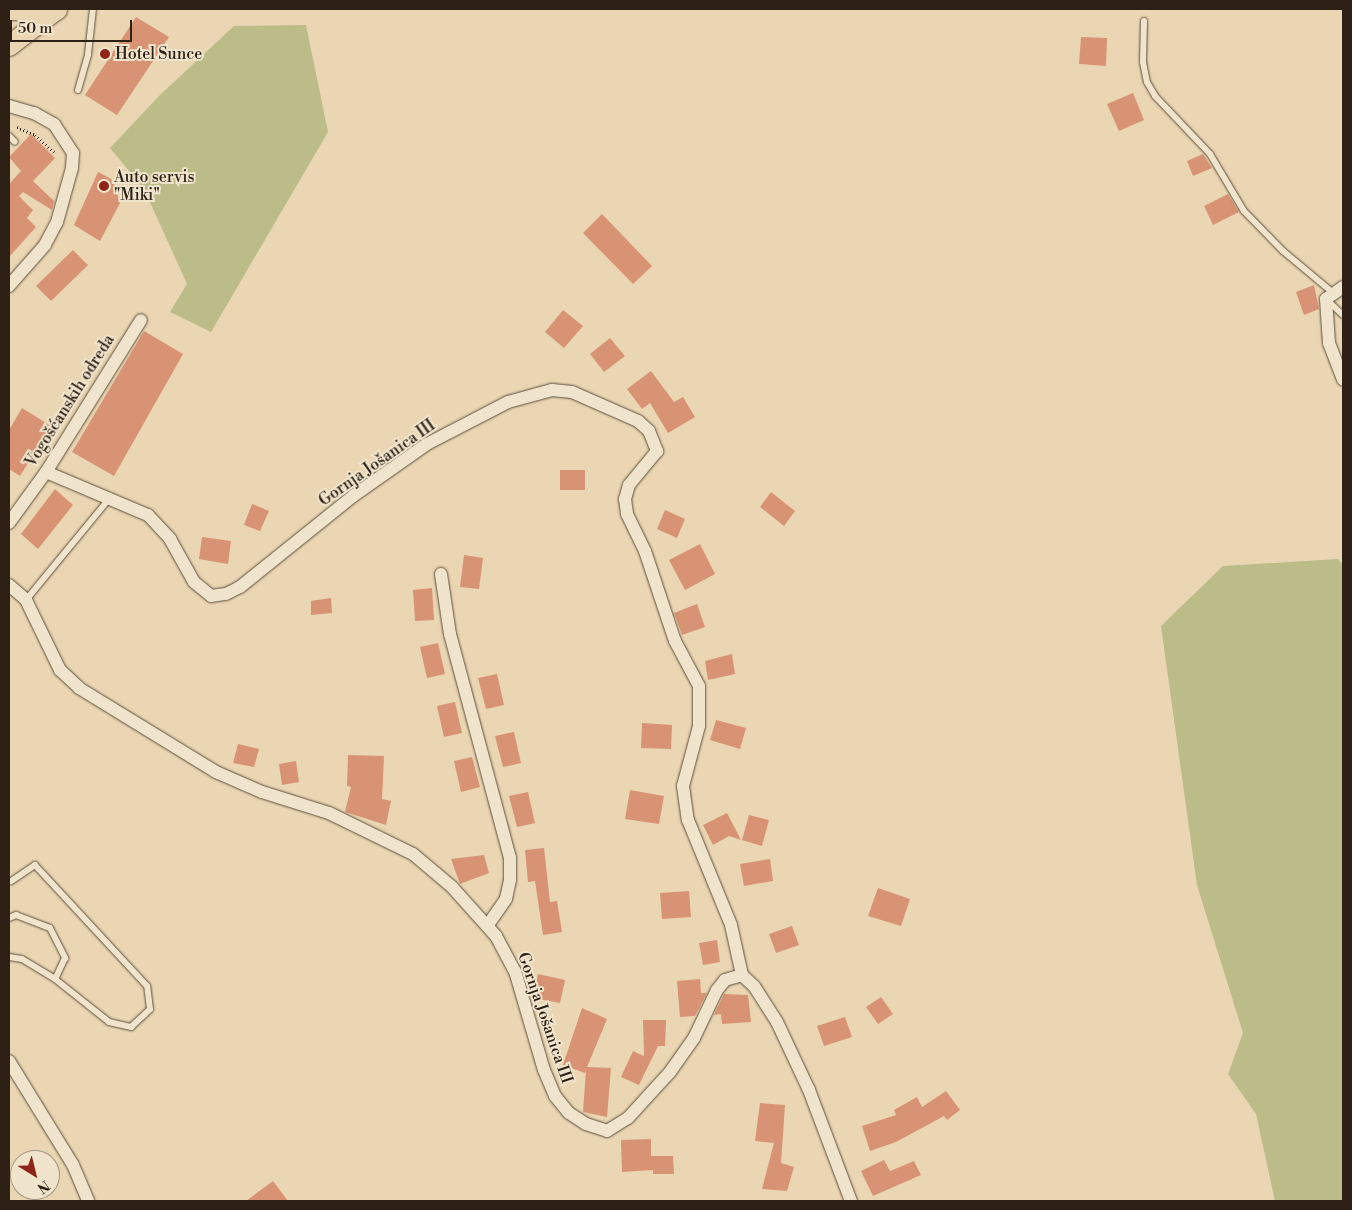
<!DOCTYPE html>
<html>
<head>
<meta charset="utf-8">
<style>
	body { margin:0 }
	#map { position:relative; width:1352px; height:1210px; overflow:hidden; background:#ead6b2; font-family:"Libre Bodoni",serif }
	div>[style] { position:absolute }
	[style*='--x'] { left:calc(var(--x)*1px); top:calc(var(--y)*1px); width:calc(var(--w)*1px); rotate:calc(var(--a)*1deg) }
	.green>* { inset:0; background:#bcbc89 }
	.building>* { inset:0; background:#d89374 }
	.path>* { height:3px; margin-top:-1.5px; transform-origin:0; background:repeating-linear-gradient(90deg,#2d2116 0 1px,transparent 0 3.5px) }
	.roads { filter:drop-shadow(0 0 1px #5c4e3d) drop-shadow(0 0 1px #5c4e3d) }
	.service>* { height:6px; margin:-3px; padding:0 3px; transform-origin:3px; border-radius:3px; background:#f1e4cd }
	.minor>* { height:12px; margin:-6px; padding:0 6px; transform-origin:6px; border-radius:6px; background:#f1e4cd }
	.primary>* { height:20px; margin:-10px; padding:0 10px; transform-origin:10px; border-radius:10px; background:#ead6b2 }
	.dots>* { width:14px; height:14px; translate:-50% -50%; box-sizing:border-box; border:2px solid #f1e4cd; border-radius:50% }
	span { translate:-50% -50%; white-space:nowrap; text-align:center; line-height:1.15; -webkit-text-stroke:4px #f1e4cd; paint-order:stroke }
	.poi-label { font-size:16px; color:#2d2116 }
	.left { translate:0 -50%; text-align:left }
	.street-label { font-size:16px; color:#2d2116 }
	.frame { position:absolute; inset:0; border:10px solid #2d2116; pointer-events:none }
	.north { position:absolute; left:10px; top:1150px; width:50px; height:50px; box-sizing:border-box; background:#f1e4cd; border:1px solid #a39684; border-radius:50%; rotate:144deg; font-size:14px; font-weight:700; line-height:20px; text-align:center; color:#2d2116 }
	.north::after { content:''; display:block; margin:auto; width:18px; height:22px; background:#8f2418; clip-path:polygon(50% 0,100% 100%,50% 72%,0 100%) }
	.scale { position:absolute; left:10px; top:20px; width:122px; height:22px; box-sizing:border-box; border:2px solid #2d2116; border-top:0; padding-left:6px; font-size:15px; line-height:18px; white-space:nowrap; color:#2d2116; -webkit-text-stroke:4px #f1e4cd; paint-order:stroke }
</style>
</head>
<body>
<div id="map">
	<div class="green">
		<div style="clip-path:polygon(306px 25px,328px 132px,211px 332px,170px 312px,187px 284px,144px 189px,110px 148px,160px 95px,234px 26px)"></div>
		<div style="clip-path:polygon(1338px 559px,1343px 565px,1343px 1201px,1275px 1201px,1256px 1114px,1228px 1074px,1243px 1033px,1197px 885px,1161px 626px,1223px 566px)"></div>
	</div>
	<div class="building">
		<div style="clip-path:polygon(136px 17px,169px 37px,117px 115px,85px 95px)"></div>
		<div style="clip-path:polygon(1081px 37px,1107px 38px,1106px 66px,1079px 64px)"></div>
		<div style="clip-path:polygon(1133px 93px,1144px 120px,1119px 131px,1107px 104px)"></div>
		<div style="clip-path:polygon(31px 134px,55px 158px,33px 181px,54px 201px,52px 210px,23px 192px,19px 196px,33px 210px,27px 218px,36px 227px,9px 257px,9px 184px,21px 171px,9px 157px)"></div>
		<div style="clip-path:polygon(1203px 154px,1212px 168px,1193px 176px,1187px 161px)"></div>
		<div style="clip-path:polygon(98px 172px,113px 180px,120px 203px,100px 241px,74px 225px)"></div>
		<div style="clip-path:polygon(1228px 194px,1239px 212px,1213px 225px,1204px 206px)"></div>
		<div style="clip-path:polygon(602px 214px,652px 266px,633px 284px,583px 233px)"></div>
		<div style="clip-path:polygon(73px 250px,88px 265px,51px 301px,36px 286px)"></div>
		<div style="clip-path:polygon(1314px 285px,1319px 309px,1304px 315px,1296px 292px)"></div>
		<div style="clip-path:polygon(563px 310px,583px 326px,564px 348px,545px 332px)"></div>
		<div style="clip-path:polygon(144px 331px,183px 354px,114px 476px,72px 452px)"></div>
		<div style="clip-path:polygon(610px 338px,625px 356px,604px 372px,590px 354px)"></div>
		<div style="clip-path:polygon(651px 371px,674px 402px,683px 397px,695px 417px,668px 433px,650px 403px,642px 409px,627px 389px)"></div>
		<div style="clip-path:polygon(22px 408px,51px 426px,20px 476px,9px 469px,9px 430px)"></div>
		<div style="clip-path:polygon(560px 470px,585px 470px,585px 490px,560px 490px)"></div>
		<div style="clip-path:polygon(55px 489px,73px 505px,38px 549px,21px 534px)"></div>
		<div style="clip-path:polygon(771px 492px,795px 511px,784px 526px,760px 507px)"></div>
		<div style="clip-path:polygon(252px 504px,269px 511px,260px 531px,244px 525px)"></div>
		<div style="clip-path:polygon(665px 510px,685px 519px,677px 538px,657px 529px)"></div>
		<div style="clip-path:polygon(202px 537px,231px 541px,228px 564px,199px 559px)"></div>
		<div style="clip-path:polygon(700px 544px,715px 574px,685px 590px,669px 560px)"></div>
		<div style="clip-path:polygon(464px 555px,483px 558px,479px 589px,460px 587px)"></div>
		<div style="clip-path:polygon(432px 588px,434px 620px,415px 621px,413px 590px)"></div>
		<div style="clip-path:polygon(331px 598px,332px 613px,311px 615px,311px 601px)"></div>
		<div style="clip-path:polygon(697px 604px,705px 627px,682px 635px,674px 613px)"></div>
		<div style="clip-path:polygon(438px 643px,445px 674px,427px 678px,420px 647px)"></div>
		<div style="clip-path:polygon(732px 654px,735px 674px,708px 680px,705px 661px)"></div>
		<div style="clip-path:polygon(497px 674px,504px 705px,486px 709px,478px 678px)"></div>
		<div style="clip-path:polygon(455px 702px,462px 733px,444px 737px,437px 706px)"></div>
		<div style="clip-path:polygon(716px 720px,746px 728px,740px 749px,710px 740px)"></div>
		<div style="clip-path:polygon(642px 723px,672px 725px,671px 749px,641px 748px)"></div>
		<div style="clip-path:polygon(514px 732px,521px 763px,503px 767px,495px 736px)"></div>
		<div style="clip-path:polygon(238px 744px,259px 749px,254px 767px,233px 763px)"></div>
		<div style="clip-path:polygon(348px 755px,384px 756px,382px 799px,391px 801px,386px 825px,345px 812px,351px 787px,347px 786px)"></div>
		<div style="clip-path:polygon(472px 757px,480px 787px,461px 792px,454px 761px)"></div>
		<div style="clip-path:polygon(296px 761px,299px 782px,282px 785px,279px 764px)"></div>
		<div style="clip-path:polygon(630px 790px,664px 796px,659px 824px,625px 819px)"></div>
		<div style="clip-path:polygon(528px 792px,535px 823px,517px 827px,509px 796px)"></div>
		<div style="clip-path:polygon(727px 813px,741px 840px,729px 836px,713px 845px,703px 825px)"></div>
		<div style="clip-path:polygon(749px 815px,769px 820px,762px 846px,742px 840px)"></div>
		<div style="clip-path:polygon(544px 848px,550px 902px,557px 901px,562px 932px,543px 935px,535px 881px,528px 882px,525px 850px)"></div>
		<div style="clip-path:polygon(484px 855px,489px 873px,460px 884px,451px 859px)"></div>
		<div style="clip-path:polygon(770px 859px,773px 881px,744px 886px,740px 864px)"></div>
		<div style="clip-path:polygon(878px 888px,910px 899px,901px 926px,868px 916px)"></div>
		<div style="clip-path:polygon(689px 891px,691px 917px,662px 919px,660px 893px)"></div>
		<div style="clip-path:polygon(792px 926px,799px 945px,776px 953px,769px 934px)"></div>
		<div style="clip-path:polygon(717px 940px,720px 962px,703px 965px,699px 943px)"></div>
		<div style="clip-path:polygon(538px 974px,565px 980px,560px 1003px,533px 998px)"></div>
		<div style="clip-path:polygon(700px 979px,701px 993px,707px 993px,695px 1016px,680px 1017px,677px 981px)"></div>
		<div style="clip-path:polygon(724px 994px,748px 995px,751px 1022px,722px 1024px,721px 1014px,714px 1015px)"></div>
		<div style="clip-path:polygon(881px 997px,893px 1014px,878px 1024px,866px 1007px)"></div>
		<div style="clip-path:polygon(582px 1008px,607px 1019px,587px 1067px,611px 1068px,607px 1117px,583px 1112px,586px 1070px,585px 1073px,563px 1065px)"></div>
		<div style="clip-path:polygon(845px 1017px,852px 1037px,824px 1046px,817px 1026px)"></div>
		<div style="clip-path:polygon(643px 1020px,666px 1020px,665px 1046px,658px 1046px,639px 1085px,621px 1077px,633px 1051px,644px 1056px)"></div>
		<div style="clip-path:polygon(946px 1091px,960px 1110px,947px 1120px,944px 1116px,896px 1142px,870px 1151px,862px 1126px,896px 1115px,894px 1110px,917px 1097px,922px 1107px)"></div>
		<div style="clip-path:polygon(760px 1103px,785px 1105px,781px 1163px,794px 1167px,787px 1191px,762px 1189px,774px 1143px,755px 1141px)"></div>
		<div style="clip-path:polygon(651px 1139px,651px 1156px,673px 1156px,674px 1174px,653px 1174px,653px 1170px,622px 1172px,621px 1140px)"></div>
		<div style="clip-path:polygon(884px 1160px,890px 1171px,914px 1161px,921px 1175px,873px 1196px,861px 1171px)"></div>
		<div style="clip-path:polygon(273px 1181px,288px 1201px,246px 1201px)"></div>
	</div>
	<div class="path">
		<div style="--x:17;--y:127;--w:20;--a:24"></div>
		<div style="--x:35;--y:135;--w:27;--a:42"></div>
	</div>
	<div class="roads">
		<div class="service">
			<div style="--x:1144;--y:21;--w:41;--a:91.4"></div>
			<div style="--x:1143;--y:62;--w:20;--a:79"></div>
			<div style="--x:1147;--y:82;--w:16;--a:60"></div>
			<div style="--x:1155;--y:96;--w:80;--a:46.5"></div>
			<div style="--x:1210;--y:154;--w:66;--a:59.2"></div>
			<div style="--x:1244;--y:211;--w:56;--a:45.7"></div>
			<div style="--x:1283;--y:251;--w:64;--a:39.9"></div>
			<div style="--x:78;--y:90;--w:37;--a:-74"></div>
			<div style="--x:88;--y:54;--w:45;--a:-83.7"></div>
			<div style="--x:9;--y:136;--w:8;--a:45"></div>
			<div style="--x:1328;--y:301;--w:21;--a:43"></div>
			<div style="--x:26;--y:600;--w:129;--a:-50.6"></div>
			<div style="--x:9;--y:918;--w:8;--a:-23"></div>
			<div style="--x:16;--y:915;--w:36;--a:21"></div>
			<div style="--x:50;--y:928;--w:34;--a:63"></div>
			<div style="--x:65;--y:958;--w:23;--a:115"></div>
			<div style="--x:9;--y:957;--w:13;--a:9"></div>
			<div style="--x:22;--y:959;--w:39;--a:31"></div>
			<div style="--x:55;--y:979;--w:69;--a:38.5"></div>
			<div style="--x:109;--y:1022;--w:23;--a:13"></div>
			<div style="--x:131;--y:1027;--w:26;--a:-43"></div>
			<div style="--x:150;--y:1009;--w:23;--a:-97"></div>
			<div style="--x:147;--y:986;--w:165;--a:-132.8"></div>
			<div style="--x:35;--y:865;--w:29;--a:146"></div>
		</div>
		<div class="minor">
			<div style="--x:9;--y:106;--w:26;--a:16"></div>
			<div style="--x:34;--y:113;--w:23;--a:29"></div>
			<div style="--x:54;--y:124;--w:35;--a:57"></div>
			<div style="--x:73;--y:153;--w:15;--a:94"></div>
			<div style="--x:72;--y:168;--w:56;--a:105.5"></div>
			<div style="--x:57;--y:222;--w:26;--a:118"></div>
			<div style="--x:45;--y:245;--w:55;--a:131.3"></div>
			<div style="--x:1343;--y:287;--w:21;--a:145"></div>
			<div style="--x:1326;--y:299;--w:44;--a:86.1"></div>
			<div style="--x:1329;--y:343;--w:39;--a:69"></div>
			<div style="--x:46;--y:472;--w:111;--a:22.9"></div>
			<div style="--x:148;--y:515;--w:33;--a:47"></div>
			<div style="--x:170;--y:539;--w:49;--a:60.8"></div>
			<div style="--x:194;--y:582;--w:22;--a:39"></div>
			<div style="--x:211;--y:596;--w:15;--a:-8"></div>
			<div style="--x:226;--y:594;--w:16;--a:-27"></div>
			<div style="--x:240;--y:587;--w:145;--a:-38.8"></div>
			<div style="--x:353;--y:496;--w:90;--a:-35.1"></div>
			<div style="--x:427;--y:444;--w:91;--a:-27.4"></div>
			<div style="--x:508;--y:402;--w:46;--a:-15.3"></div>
			<div style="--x:552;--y:390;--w:20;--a:6"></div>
			<div style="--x:572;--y:392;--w:72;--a:23.7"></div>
			<div style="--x:638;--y:421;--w:15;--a:42"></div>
			<div style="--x:649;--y:431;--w:22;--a:68"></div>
			<div style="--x:657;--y:451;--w:44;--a:129.5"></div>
			<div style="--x:629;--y:485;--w:15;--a:106"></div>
			<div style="--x:625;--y:499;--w:15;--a:82"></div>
			<div style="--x:627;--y:514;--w:41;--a:64.1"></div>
			<div style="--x:645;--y:551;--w:95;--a:71.6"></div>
			<div style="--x:675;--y:641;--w:51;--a:61.9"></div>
			<div style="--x:699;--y:686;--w:40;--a:90"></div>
			<div style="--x:699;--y:726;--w:62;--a:104.9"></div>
			<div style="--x:683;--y:786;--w:34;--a:82"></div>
			<div style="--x:688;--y:820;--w:113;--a:67.7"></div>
			<div style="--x:731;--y:925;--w:51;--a:77.6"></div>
			<div style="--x:9;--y:523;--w:63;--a:-54"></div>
			<div style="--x:46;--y:472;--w:179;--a:-58"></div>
			<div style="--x:441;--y:574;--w:61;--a:81.5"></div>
			<div style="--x:450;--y:634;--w:232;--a:75"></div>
			<div style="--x:510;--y:858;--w:22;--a:90"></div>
			<div style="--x:510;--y:880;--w:19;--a:102"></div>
			<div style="--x:506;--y:899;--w:32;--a:125"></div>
			<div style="--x:9;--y:585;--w:23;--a:41"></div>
			<div style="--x:26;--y:600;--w:78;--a:64.1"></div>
			<div style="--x:60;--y:670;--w:26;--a:43"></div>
			<div style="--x:79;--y:688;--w:161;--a:31.5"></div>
			<div style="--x:216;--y:772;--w:50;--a:23.5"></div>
			<div style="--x:262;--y:792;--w:70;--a:17.4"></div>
			<div style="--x:329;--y:813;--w:93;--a:26"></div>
			<div style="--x:413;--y:854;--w:51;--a:40.2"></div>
			<div style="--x:452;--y:887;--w:66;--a:48.1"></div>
			<div style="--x:496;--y:936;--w:40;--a:62"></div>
			<div style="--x:515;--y:971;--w:103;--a:73.7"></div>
			<div style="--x:544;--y:1070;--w:28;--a:67"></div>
			<div style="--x:555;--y:1096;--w:22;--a:51"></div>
			<div style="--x:569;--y:1113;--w:20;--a:33"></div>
			<div style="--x:586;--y:1124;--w:22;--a:18"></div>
			<div style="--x:607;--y:1131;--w:25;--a:-32"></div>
			<div style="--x:628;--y:1118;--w:62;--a:-47.6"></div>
			<div style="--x:670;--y:1072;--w:42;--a:-54.8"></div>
			<div style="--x:694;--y:1038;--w:53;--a:-64.4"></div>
			<div style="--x:717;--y:990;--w:13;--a:-51"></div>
			<div style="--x:725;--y:980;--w:18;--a:-16"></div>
			<div style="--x:742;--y:975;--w:16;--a:43"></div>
			<div style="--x:754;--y:986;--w:43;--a:57.4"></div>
			<div style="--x:777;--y:1022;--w:75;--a:64.8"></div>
			<div style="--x:809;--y:1090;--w:119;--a:69.3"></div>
			<div style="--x:9;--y:1061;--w:122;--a:58.4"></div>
			<div style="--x:73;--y:1165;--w:39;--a:67"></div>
		</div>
		<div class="primary">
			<div style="--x:9;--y:10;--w:48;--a:0"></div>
			<div style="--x:9;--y:46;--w:59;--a:-37.5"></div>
		</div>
	</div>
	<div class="dots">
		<div style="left:105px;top:54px;background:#8f2418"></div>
		<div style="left:104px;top:186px;background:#8f2418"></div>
	</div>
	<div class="poi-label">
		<span class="left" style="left:115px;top:54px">Hotel Sunce</span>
		<span class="left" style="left:114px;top:186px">Auto servis<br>"Miki"</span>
	</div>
	<div class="street-label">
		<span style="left:70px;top:401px;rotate:-58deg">Vogošćanskih odreda</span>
		<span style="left:377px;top:463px;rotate:-35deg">Gornja Jošanica III</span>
		<span style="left:545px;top:1018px;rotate:71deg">Gornja Jošanica III</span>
	</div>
	<div class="frame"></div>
	<div class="north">N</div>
	<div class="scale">50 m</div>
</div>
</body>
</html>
